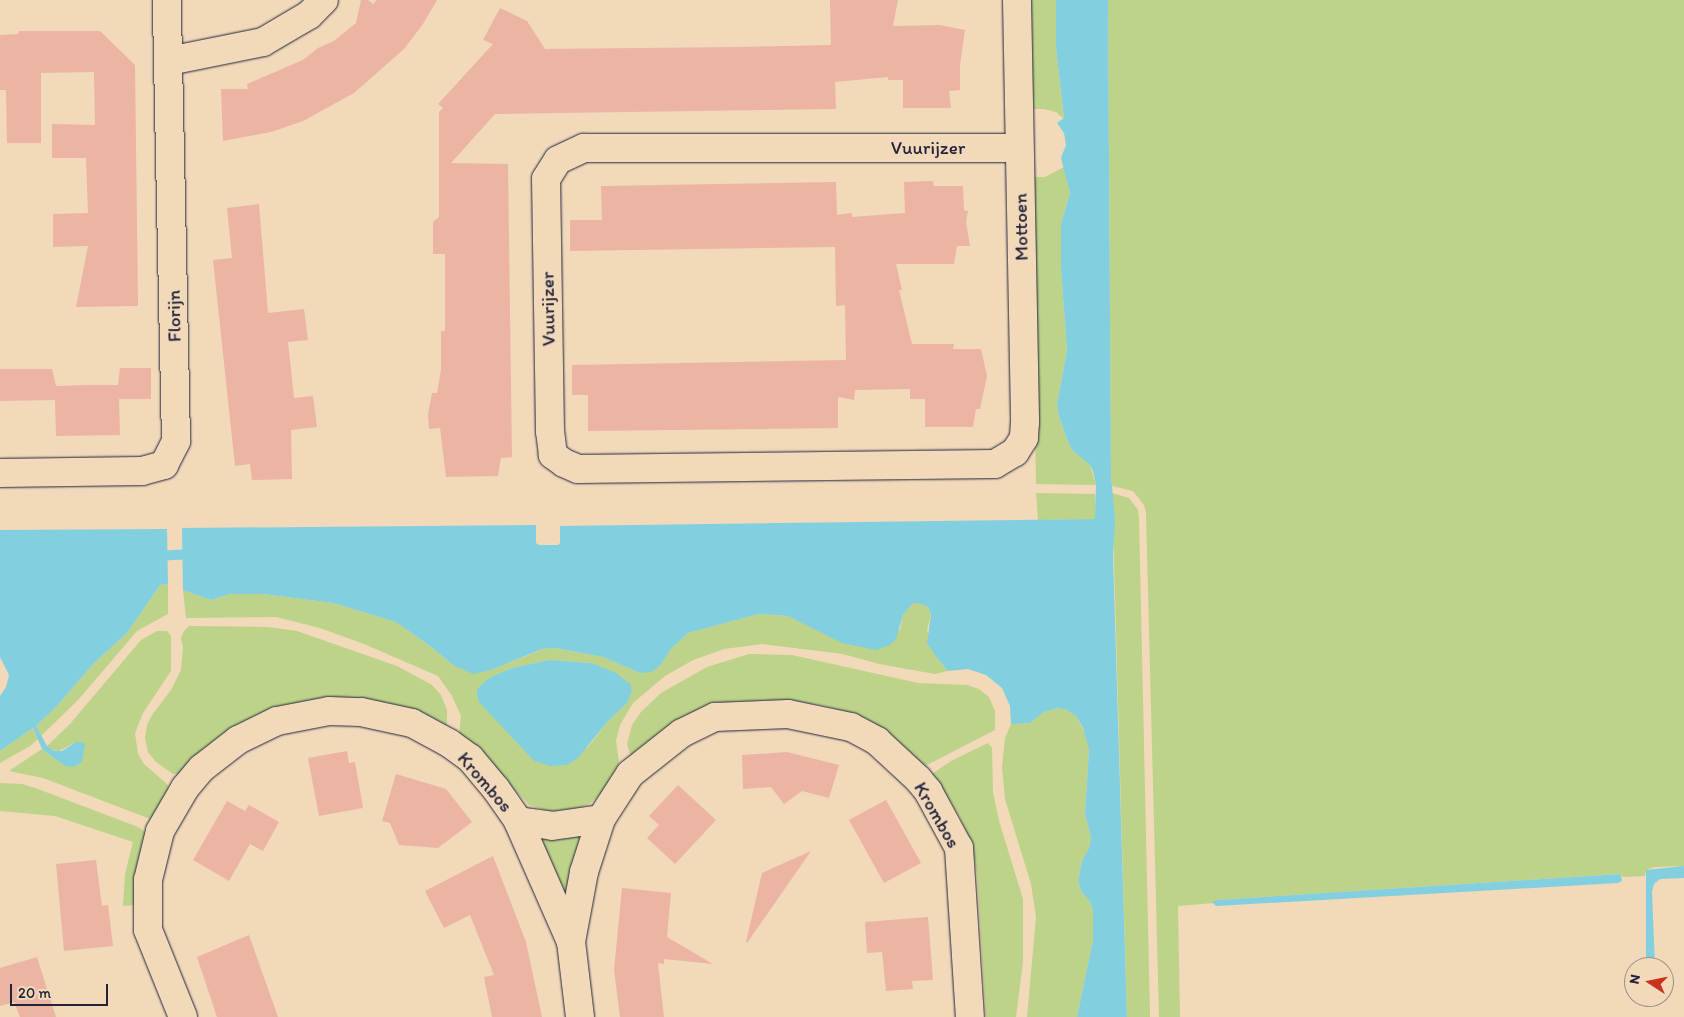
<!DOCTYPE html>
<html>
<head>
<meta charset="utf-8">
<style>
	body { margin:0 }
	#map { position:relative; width:1684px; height:1017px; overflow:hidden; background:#f1d9b9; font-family:Itim,sans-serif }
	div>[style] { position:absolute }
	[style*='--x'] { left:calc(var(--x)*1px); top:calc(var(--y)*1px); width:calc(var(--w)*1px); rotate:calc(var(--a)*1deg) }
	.green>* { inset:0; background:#bcd389 }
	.water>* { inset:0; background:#82cfe0 }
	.stream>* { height:10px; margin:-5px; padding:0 5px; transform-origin:5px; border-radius:5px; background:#82cfe0 }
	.building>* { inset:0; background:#ecb4a3 }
	.roads { filter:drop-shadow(0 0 1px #22223b) drop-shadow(0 0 1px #22223b) }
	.street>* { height:28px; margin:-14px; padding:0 14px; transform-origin:14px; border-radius:14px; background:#f1d9b9 }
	span { translate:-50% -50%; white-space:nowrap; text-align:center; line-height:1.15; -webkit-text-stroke:4px #f1d9b9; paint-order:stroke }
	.street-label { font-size:19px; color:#22223b }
	.north { position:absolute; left:1624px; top:957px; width:50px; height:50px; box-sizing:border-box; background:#f1d9b9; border:1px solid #9e9087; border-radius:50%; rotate:281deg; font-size:14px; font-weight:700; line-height:20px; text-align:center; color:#22223b }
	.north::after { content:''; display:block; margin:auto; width:18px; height:22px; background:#c8321e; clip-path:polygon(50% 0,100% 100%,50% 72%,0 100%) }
	.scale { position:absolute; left:10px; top:984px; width:98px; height:22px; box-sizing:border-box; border:2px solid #22223b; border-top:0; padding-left:6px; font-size:15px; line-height:18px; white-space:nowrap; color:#22223b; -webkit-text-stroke:4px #f1d9b9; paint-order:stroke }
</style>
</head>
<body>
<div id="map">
	<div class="green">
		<div style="clip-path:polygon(1029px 0,1056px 0,1056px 48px,1064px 119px,1056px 112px,1044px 109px,1030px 109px)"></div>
		<div style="clip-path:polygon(1108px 0,1684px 0,1684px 866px,1655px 867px,1646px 870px,1645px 876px,1623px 877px,1621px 874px,1217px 900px,1214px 903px,1178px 906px,1180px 1017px,1159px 1017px,1146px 513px,1144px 505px,1133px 491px,1112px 486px,1111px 474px)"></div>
		<div style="clip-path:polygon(1064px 167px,1070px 193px,1061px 224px,1061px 269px,1067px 350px,1057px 404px,1059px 416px,1068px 442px,1073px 451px,1090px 465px,1096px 485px,1036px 484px,1031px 177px,1045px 177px)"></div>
		<div style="clip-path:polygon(1036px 493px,1095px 494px,1096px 519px,1038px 520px)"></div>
		<div style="clip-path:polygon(1112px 493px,1129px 498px,1138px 510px,1139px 518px,1150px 1017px,1127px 1017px)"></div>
		<div style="clip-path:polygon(168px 584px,168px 614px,137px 631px,78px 700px,41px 736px,36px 726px,56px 707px,94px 663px,127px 633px,160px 585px)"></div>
		<div style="clip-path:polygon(evenodd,183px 590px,211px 600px,230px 594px,263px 594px,333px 603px,396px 622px,434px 649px,453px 665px,491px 670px,543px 649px,556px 648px,603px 657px,640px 673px,660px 666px,671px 649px,688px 633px,759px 614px,788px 616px,825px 633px,900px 630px,903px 615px,913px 603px,921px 604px,928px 607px,931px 615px,927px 630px,937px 658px,948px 671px,935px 674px,879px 664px,843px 654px,762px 644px,724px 649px,693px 660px,665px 676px,633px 703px,620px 725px,616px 741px,620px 770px,601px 794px,589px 804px,572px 811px,551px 812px,529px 805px,474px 748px,459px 735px,461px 716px,452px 696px,438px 676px,364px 644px,320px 628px,276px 617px,186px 618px,183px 590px,549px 660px,591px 663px,627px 703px,609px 720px,588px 747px,534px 761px,520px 744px,491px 677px,512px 668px,549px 660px)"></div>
		<div style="clip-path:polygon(189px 626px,268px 627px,297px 631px,397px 666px,432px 685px,441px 695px,447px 710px,447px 727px,371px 700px,332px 697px,302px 702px,267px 712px,181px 774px,173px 774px,156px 762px,148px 752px,145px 738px,147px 725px,152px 715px,171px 690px,181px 670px,183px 647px,181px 638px,184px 631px)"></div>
		<div style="clip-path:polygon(157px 631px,167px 631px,171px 636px,171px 671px,143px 713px,135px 733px,138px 754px,144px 764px,168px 785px,169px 790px,153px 820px,43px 778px,9px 771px,42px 749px,66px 766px,76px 742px,59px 751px,51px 750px,47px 746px,70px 724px,141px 640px)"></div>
		<div style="clip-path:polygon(749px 654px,792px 655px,918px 683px,967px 685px,979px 689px,989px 697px,995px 711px,995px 730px,925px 766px,886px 732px,856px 714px,820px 705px,776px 700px,712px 708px,631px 757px,627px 744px,632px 725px,641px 712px,661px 693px,707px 667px)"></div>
		<div style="clip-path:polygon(1058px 708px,1067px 710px,1076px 716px,1088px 739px,1089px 749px,1085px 814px,1091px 838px,1089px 848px,1082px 861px,1078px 881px,1081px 891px,1090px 902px,1093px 911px,1093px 940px,1077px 1017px,1027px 1017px,1036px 917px,1031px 884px,1005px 799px,1002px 767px,1005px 738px,1011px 724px,1030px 723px,1044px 712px)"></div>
		<div style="clip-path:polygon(33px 728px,38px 739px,30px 746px,0 763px,0 751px)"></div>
		<div style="clip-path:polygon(988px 743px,992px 748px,993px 792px,999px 821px,1023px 899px,1023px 962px,1016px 1017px,986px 1017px,977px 873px,971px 844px,960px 817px,932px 774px,951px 761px)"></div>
		<div style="clip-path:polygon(0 783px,22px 784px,38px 789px,138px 827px,147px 833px,135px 886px,134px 905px,123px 906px,125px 874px,133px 842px,55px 816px,0 811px)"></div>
		<div style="clip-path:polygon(581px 836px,567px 905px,541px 838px,561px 839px)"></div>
	</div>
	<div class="water">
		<div style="clip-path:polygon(1056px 0,1108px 0,1111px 474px,1115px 521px,1113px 555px,1127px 1017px,1077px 1017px,1093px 940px,1093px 911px,1090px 902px,1081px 891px,1078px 881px,1082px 861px,1089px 848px,1091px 838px,1085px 814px,1089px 749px,1083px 728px,1076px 716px,1067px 710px,1058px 708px,1044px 712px,1030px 723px,1011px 724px,1010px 706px,1002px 688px,986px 675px,968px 669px,948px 671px,937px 658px,927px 643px,931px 615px,928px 607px,921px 604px,913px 603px,903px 615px,896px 639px,890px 645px,876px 650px,842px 643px,788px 616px,759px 614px,688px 633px,671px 649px,660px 666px,651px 672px,640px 673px,603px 657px,556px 648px,542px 649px,491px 670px,473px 674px,453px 665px,434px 649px,396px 622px,333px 603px,263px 594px,230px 594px,211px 600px,183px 590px,182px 528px,536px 525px,536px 543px,539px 545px,558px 545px,560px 543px,560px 526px,1095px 519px,1096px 485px,1093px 471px,1090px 465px,1073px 451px,1068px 442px,1059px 416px,1057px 404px,1067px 350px,1061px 269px,1061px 224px,1070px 193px,1061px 158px,1066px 145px,1064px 133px,1057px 123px,1064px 118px,1056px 48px)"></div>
		<div style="clip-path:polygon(167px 529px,168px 584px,160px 585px,127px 633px,94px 663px,56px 707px,36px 726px,47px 746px,54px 751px,62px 751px,76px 742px,85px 743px,82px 762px,74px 767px,65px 766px,42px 749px,33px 728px,0 751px,0 696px,6px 687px,9px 675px,0 657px,0 530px)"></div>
		<div style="clip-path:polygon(549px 660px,591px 663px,616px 673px,630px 684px,632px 691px,627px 703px,609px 720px,577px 759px,566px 765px,550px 766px,534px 761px,479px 702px,477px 695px,477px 690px,482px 684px,491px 677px,512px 668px)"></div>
		<div style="clip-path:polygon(1684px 866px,1684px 878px,1660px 879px,1654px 884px,1652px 892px,1655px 967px,1646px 967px,1646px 870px)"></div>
		<div style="clip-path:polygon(1621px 874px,1622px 881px,1618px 883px,1216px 906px,1212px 902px,1217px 900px)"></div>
	</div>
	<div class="stream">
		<div style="--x:154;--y:556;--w:40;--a:-2.9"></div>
	</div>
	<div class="building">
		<div style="clip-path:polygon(361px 0,368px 0,373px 4px,377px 0,437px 0,423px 24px,404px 49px,354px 93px,303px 121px,271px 132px,223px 141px,221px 89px,248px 89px,247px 84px,303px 60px,318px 48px,334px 41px,356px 23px)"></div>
		<div style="clip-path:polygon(830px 0,898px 0,893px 26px,939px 25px,965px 30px,960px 65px,960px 90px,949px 91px,951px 108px,903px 108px,903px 80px,888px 80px,888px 77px,835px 82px,836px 109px,495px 114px,451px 163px,508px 164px,512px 457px,501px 458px,498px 476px,446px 477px,440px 428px,429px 429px,428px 414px,432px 393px,437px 393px,441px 370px,441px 331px,445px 331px,445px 254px,433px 254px,433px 222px,439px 217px,439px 112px,443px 108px,438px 104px,493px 44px,483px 40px,500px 8px,527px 21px,545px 49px,736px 47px,831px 45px)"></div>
		<div style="clip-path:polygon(19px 31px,100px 31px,135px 65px,138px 306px,76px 307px,88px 246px,53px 247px,53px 214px,88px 213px,86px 158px,52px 158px,52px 124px,95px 125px,94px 72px,41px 73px,41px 143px,7px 143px,6px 90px,0 90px,0 35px,18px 34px)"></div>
		<div style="clip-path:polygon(933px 181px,934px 186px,963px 186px,964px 210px,968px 211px,966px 222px,970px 246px,957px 246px,954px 264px,896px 264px,902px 290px,899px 290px,912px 344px,954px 344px,953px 349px,981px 349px,987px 376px,980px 409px,976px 409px,973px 427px,925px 427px,925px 399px,910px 399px,910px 389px,855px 390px,854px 400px,838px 397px,838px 428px,588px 431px,588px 395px,572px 395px,572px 365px,846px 360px,845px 305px,836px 306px,835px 247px,570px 251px,570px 220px,602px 220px,601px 186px,836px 182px,837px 215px,852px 213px,852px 217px,905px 213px,904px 182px)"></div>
		<div style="clip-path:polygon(259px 204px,268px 313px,304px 309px,308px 340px,288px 342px,294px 398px,313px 396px,317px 427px,291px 430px,292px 479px,252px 480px,250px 464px,235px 466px,213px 260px,232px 258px,227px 208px)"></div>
		<div style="clip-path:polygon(120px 368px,151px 368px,151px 399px,119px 399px,120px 435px,56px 436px,55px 400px,0 401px,0 369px,52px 369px,56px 386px,87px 385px,118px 385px)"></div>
		<div style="clip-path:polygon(347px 751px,349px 763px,355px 762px,363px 808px,319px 816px,308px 758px)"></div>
		<div style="clip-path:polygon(787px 752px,839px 765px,829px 798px,802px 791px,784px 804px,771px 787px,743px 789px,742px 755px)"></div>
		<div style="clip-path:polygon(396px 774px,446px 789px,472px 822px,438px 848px,399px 845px,390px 823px,382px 821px)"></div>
		<div style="clip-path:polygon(678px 785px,716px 820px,675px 864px,647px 838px,659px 825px,649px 816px)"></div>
		<div style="clip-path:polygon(886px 800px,921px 863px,884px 883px,849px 820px)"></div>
		<div style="clip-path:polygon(227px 801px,245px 811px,249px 805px,279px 822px,263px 851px,250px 844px,229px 881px,193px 860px)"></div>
		<div style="clip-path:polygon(811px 851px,747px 943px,746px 942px,762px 873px)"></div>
		<div style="clip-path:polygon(493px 856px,526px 942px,542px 1017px,492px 1017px,484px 977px,494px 975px,470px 915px,444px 928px,425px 891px)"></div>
		<div style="clip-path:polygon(96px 860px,102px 906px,108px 905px,113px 946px,64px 951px,56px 864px)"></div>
		<div style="clip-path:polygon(622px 888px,671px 893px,667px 937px,713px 964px,664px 959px,664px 964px,658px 963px,664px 1017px,620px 1017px,614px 970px)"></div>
		<div style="clip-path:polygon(928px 917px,933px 980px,912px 981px,913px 989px,886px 991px,882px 952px,867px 953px,865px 922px)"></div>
		<div style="clip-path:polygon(249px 935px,278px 1017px,217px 1017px,197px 957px)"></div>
		<div style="clip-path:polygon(37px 957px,56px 1017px,20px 1017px,14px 1002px,0 1006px,0 968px)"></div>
	</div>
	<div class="roads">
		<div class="street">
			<div style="--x:1017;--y:0;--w:422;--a:88.9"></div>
			<div style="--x:1025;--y:422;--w:16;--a:94"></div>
			<div style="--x:1024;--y:438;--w:17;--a:123"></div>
			<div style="--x:1015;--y:452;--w:23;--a:149"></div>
			<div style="--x:995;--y:464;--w:417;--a:179.3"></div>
			<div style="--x:578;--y:469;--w:15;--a:-157"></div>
			<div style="--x:564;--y:463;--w:14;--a:-144"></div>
			<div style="--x:553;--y:455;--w:23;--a:-97"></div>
			<div style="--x:550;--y:432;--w:253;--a:-90.9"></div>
			<div style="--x:546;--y:179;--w:22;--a:-58"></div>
			<div style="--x:558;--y:160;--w:29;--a:-25"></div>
			<div style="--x:584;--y:148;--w:435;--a:0"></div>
			<div style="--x:169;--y:61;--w:96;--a:-11.4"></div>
			<div style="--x:263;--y:42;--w:53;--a:-30.4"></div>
			<div style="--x:309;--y:15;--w:21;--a:-45"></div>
			<div style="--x:0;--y:473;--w:142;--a:-0.8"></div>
			<div style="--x:142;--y:471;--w:23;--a:-15"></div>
			<div style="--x:164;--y:465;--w:27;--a:-63"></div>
			<div style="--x:176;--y:441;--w:441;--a:-91.2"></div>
			<div style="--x:518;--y:821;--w:132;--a:66.3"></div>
			<div style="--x:183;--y:1017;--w:94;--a:-111.9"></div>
			<div style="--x:148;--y:930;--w:50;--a:-90"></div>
			<div style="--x:148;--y:880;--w:50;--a:-76.2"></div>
			<div style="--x:160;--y:831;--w:50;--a:-59.8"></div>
			<div style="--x:185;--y:788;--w:26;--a:-50"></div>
			<div style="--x:202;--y:768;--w:46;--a:-37.9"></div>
			<div style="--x:238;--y:740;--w:43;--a:-26"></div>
			<div style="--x:277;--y:721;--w:53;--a:-10.9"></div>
			<div style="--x:329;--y:711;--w:32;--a:2"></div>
			<div style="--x:361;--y:712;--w:52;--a:12.2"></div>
			<div style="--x:412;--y:723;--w:42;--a:28.4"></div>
			<div style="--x:449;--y:743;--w:26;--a:36"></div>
			<div style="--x:470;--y:758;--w:40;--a:50"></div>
			<div style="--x:496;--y:789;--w:39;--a:55"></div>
			<div style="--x:518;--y:821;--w:34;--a:8"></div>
			<div style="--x:552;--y:826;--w:49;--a:-8.1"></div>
			<div style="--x:580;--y:1017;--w:76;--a:-96.8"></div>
			<div style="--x:571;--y:942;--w:71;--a:-79.5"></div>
			<div style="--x:584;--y:872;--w:56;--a:-72.2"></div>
			<div style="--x:601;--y:819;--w:54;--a:-57.2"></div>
			<div style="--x:630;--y:774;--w:66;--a:-38.3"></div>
			<div style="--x:682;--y:733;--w:37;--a:-26"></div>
			<div style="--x:715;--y:717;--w:73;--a:-2.4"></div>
			<div style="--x:788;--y:714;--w:64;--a:11.7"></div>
			<div style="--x:851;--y:727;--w:30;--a:28"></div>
			<div style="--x:877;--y:741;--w:56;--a:42.8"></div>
			<div style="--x:918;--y:779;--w:16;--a:50"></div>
			<div style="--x:928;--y:791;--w:65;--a:61.5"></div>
			<div style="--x:959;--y:848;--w:169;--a:86.3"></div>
		</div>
	</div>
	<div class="street-label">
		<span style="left:928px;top:148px">Vuurijzer</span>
		<span style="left:1021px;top:227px;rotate:-91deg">Mottoen</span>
		<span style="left:548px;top:309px;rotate:-91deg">Vuurijzer</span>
		<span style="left:174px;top:316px;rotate:-91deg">Florijn</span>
		<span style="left:485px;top:782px;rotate:49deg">Krombos</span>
		<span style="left:937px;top:815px;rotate:60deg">Krombos</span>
	</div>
	<div class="north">N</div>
	<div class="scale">20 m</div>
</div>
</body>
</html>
